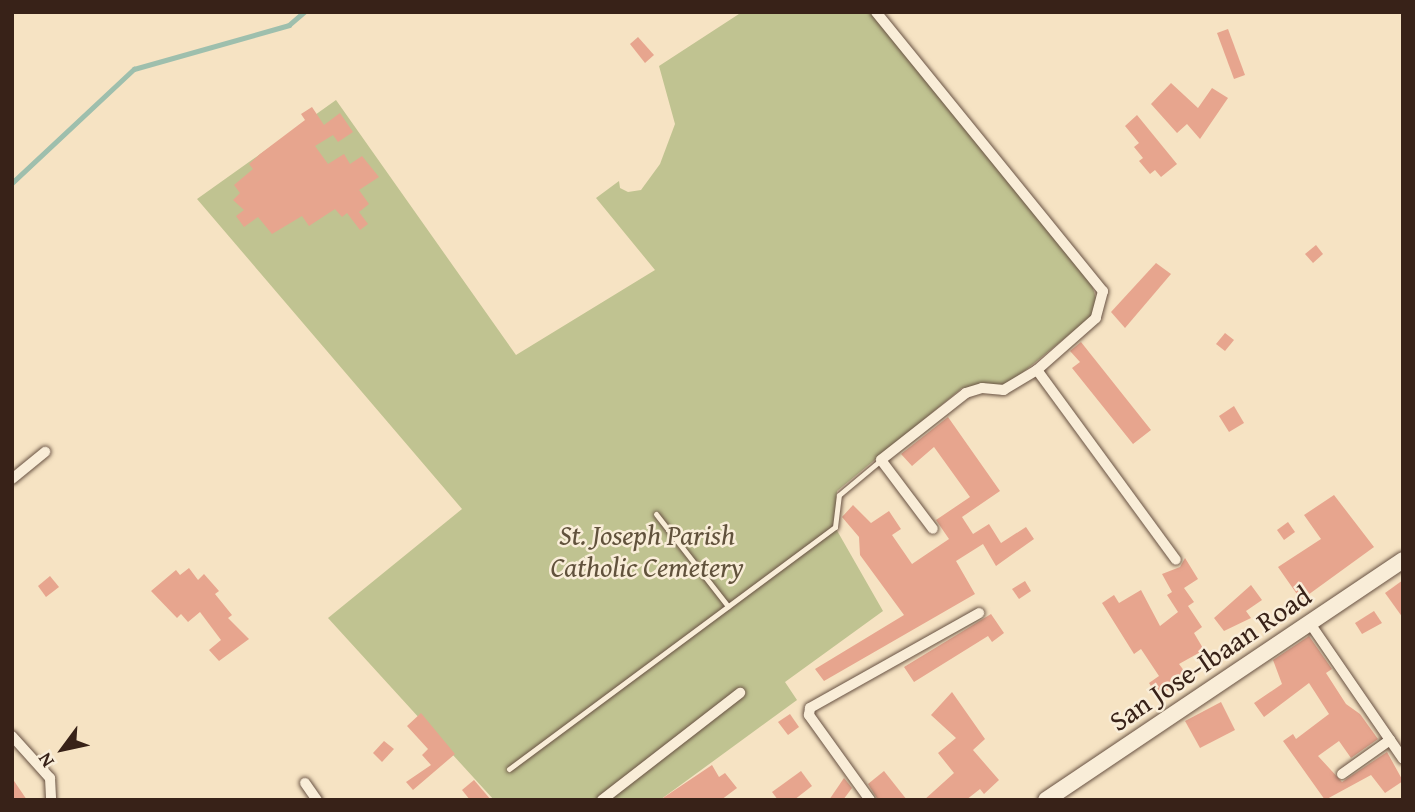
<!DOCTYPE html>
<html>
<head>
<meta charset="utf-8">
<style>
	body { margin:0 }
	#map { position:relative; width:1415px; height:812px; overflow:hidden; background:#f6e3c3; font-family:"Gentium Book Plus",serif }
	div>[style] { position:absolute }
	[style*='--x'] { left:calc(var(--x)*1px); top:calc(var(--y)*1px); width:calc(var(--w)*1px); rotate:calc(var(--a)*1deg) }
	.green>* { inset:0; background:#c0c391 }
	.stream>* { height:4.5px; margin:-2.25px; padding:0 2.25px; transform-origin:2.25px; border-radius:2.25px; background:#9ebfad }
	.building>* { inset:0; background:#e7a58e }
	.roads { filter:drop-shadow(0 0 2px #685243) drop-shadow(0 0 2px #685243) }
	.service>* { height:5px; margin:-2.5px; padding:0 2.5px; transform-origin:2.5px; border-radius:2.5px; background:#f9edd8 }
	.minor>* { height:10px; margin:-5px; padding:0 5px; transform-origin:5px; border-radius:5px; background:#f9edd8 }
	.secondary>* { height:16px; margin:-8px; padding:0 8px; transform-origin:8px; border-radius:8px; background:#f9edd8 }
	span { translate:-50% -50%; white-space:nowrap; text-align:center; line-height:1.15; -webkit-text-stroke:5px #f9edd8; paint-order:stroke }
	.park-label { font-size:28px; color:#61523c; font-style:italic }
	.street-label { font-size:28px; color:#382218 }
	.frame { position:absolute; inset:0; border:14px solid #382218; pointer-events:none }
	.north { position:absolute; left:28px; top:714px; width:70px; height:70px; -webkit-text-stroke:5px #f9edd8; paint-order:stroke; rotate:237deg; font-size:19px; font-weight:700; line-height:28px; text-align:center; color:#382218 }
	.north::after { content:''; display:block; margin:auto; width:24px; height:32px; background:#382218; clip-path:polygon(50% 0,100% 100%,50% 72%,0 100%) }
</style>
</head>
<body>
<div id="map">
	<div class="green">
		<div style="clip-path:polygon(742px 12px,870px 12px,1092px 285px,1097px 302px,1093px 315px,1005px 387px,962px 388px,837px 491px,835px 527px,883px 611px,785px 682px,797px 700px,660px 800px,494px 800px,328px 618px,462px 509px,197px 199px,336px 100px,516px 355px,655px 270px,596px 198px,619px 181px,620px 188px,628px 192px,641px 190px,660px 164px,675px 124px,659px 66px)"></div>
	</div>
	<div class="stream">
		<div style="--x:12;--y:183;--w:167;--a:-43.1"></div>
		<div style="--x:134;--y:69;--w:161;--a:-15.8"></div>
		<div style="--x:289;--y:25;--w:20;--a:-41"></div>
	</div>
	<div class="building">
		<div style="clip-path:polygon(1228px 29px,1245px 75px,1234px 79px,1217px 33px)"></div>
		<div style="clip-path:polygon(638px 37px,654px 55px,645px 63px,630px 44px)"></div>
		<div style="clip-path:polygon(1171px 83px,1198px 108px,1212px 88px,1228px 98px,1200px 139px,1187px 124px,1177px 133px,1151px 104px)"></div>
		<div style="clip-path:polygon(312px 107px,324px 125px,340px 113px,353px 132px,338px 142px,333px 135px,315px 146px,328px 164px,344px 154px,350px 164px,362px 156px,379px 177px,359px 190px,369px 204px,359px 212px,368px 224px,360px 230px,347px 213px,342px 217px,335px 209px,309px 226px,302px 216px,272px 234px,258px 217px,244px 227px,236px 216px,244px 210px,233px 200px,240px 193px,234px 185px,253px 169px,249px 164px,260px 154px,305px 120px,301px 114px)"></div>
		<div style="clip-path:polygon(1137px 115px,1177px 164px,1161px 177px,1155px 170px,1150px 174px,1139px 161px,1143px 158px,1134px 147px,1139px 143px,1125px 126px)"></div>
		<div style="clip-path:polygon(1316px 245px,1323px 254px,1313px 263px,1305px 254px)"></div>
		<div style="clip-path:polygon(1156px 263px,1171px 274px,1125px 328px,1111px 312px)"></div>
		<div style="clip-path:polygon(1225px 333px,1234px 340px,1225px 351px,1216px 344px)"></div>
		<div style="clip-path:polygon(1081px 342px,1151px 430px,1133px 444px,1072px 368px,1080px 362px,1070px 351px)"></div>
		<div style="clip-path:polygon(1234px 406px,1244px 423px,1229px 432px,1219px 416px)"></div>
		<div style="clip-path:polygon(948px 417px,1000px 491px,962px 517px,973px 534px,989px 524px,1001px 543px,1026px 527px,1034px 539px,996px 566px,983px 544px,956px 561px,975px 594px,824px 681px,815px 669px,904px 615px,860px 555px,859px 537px,842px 517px,853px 505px,871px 523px,889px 511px,901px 529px,892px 535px,912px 564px,949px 539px,936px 520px,970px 497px,934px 447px,912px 466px,901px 454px)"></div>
		<div style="clip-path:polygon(1334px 495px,1374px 547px,1301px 600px,1278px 567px,1321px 539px,1304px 515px)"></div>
		<div style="clip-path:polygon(1288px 522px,1295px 532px,1284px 540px,1277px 530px)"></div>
		<div style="clip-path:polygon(1185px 558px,1198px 579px,1184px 588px,1194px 602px,1188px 606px,1202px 627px,1194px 633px,1204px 650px,1179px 664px,1188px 676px,1158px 697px,1149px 683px,1159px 676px,1141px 649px,1134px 654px,1102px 603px,1114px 595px,1119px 603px,1141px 590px,1160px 626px,1178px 612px,1167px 595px,1172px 592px,1162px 574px,1180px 567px)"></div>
		<div style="clip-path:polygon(189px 568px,198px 580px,204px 574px,219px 591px,215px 594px,232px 615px,228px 618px,249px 639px,219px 661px,209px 650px,221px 640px,200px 612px,188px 622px,181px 614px,177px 618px,151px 591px,176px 570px,180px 575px)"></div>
		<div style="clip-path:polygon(50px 576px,59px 587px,46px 597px,38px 586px)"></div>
		<div style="clip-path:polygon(1403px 580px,1403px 618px,1385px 593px)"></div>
		<div style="clip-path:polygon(1025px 581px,1031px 591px,1019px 599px,1012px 589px)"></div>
		<div style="clip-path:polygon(1251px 585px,1262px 600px,1246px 611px,1251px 618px,1224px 631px,1214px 618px)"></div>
		<div style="clip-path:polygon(1374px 611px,1382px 623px,1362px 634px,1355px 623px)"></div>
		<div style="clip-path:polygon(991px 614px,1004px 633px,992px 642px,988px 636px,914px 682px,904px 667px)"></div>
		<div style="clip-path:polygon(1309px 636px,1332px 669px,1326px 673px,1346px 704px,1360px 714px,1378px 739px,1351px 758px,1339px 741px,1318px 756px,1342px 782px,1387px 752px,1403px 781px,1385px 793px,1371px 775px,1325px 800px,1283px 741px,1293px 734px,1296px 739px,1329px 714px,1309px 683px,1264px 717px,1254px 703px,1282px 684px,1273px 660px)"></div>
		<div style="clip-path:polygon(952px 692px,985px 739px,973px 750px,999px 780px,984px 794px,980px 789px,966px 800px,924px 800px,954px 773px,938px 753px,956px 738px,931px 715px)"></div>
		<div style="clip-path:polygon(1221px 702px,1235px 730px,1200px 748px,1185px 721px)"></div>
		<div style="clip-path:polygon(421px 713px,455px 754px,413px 790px,406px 782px,431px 765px,422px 755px,428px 749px,407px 726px)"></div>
		<div style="clip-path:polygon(790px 714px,799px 727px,788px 735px,778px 722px)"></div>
		<div style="clip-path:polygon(384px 741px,394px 749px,382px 762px,373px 753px)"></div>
		<div style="clip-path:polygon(712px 765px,719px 777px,725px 773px,737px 788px,721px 800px,660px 800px)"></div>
		<div style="clip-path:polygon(801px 771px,812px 786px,794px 800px,778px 800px,772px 792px)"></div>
		<div style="clip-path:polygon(884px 771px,907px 800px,878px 800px,868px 784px)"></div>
		<div style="clip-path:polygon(12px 778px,27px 800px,12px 800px)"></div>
		<div style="clip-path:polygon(844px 778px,852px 788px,843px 800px,829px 800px)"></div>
		<div style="clip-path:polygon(474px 780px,491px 800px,470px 800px,462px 790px)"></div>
	</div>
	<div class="roads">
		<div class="service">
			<div style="--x:656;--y:514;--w:117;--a:52"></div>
			<div style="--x:509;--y:769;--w:406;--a:-36.6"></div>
			<div style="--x:835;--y:527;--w:32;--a:-83"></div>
			<div style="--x:839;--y:495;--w:55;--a:-39.8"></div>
		</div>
		<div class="minor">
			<div style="--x:876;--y:12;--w:360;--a:50.9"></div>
			<div style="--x:1103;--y:291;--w:28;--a:105"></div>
			<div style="--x:1096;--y:318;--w:79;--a:138.6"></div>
			<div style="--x:1037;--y:370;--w:39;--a:149"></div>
			<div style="--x:1004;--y:390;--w:22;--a:-175"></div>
			<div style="--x:982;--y:388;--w:17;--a:163"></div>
			<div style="--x:966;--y:393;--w:108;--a:141.8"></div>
			<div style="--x:881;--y:460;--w:86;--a:53"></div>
			<div style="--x:1037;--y:370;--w:235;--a:53.8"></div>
			<div style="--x:12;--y:479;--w:43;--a:-39.3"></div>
			<div style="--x:1309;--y:622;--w:166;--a:55.5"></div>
			<div style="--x:12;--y:736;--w:57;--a:47.9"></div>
			<div style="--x:50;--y:778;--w:22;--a:87"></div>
			<div style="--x:1342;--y:774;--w:59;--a:-35.3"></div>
			<div style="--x:305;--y:783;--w:21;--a:55"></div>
			<div style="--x:602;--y:800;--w:175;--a:-37.8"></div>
			<div style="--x:870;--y:800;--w:105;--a:-125.7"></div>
			<div style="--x:809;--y:715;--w:7;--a:-82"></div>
			<div style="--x:810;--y:708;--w:194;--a:-29.3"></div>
		</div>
		<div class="secondary">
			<div style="--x:1046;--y:800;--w:430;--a:-33.9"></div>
		</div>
	</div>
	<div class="park-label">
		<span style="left:647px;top:551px">St. Joseph Parish<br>Catholic Cemetery</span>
	</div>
	<div class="street-label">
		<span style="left:1210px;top:658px;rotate:-34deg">San Jose-Ibaan Road</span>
	</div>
	<div class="frame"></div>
	<div class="north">N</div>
</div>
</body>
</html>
